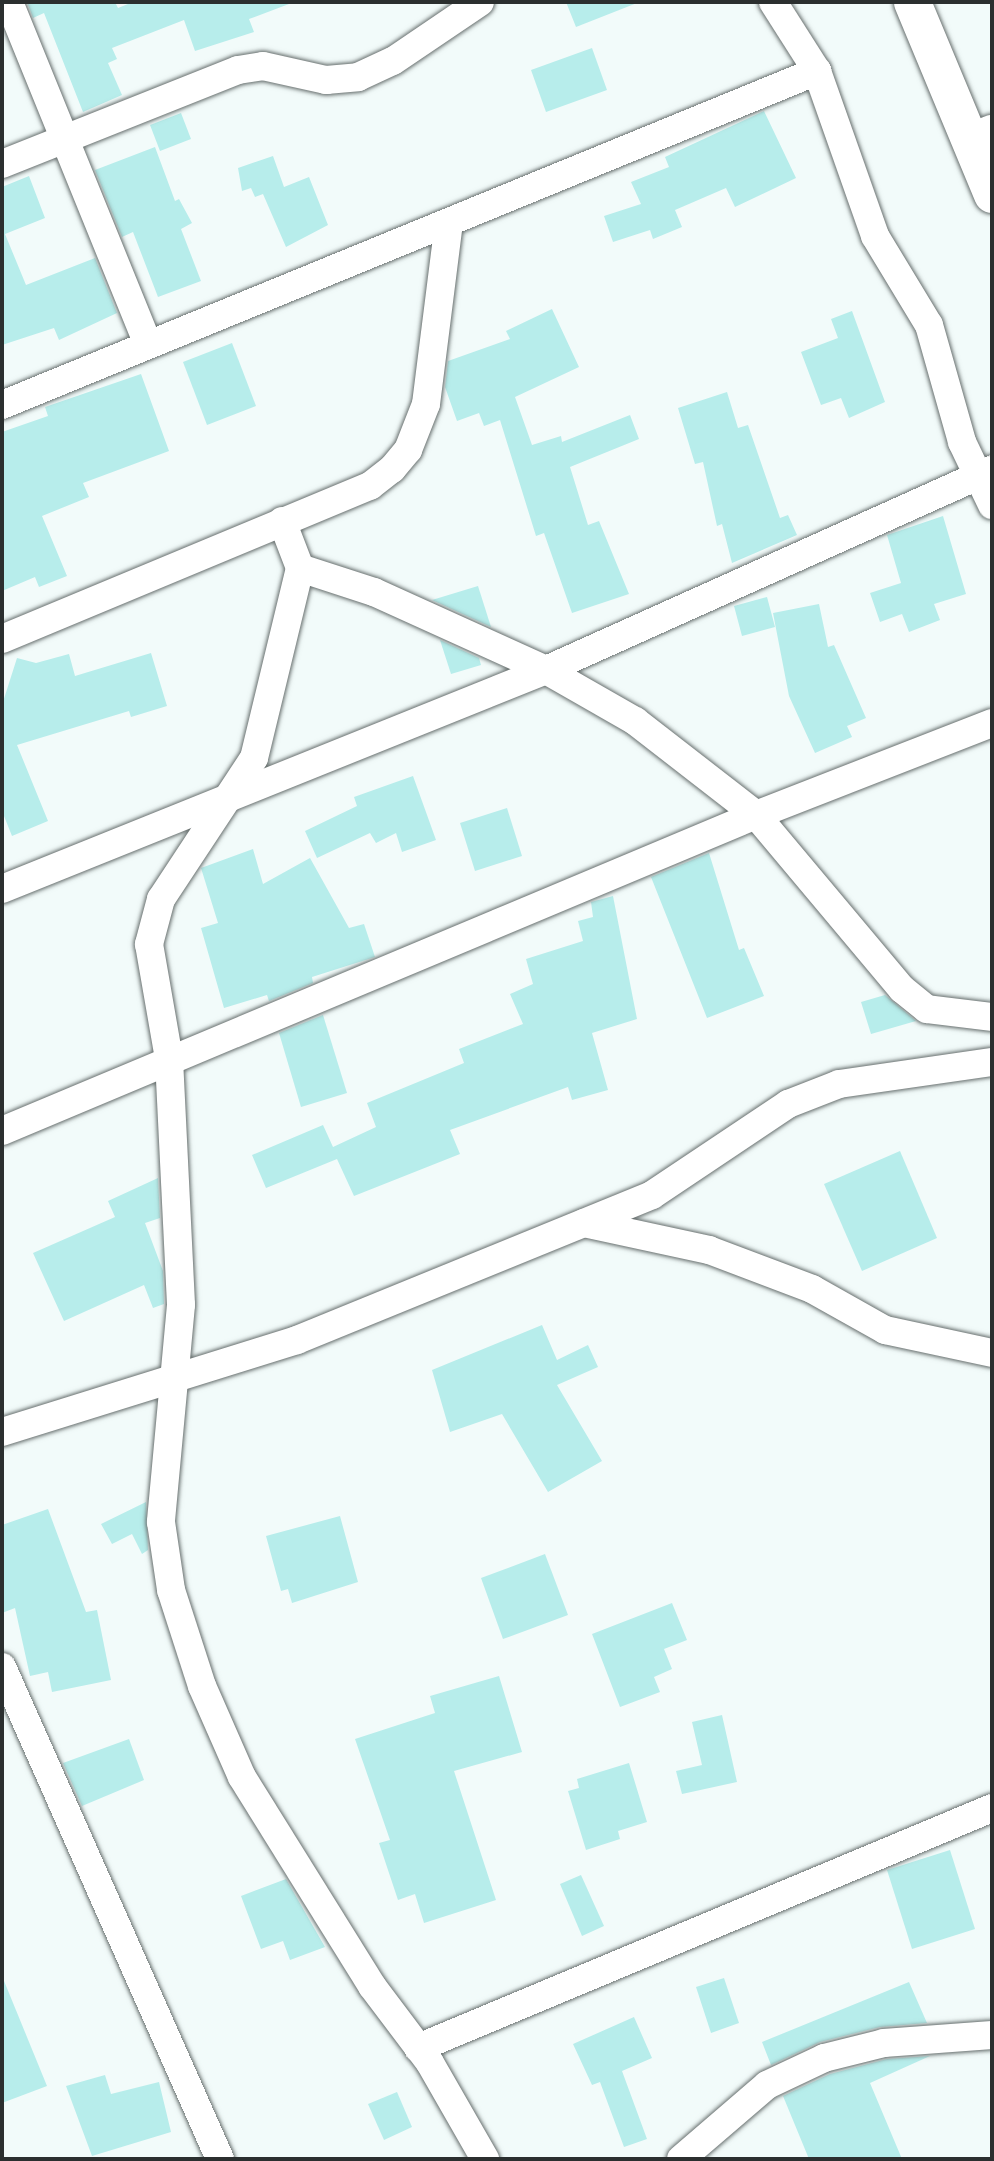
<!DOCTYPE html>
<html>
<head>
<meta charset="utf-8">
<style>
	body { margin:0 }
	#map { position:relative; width:994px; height:2161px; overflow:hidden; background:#f2fbfa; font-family:Poppins,sans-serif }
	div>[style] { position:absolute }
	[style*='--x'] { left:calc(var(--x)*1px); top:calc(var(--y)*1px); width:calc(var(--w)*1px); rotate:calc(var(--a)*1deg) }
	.building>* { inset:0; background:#b7edeb }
	.roads { filter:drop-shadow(0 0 2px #676f6e) drop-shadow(0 0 2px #676f6e) }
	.minor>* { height:28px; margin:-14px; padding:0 14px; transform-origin:14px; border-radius:14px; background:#fff }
	.tertiary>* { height:37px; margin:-18.5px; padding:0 18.5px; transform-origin:18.5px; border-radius:18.5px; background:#fff }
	span { translate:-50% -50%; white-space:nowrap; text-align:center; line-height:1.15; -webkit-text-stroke:5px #f2fbfa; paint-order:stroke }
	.frame { position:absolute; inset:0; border:4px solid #2b2f2f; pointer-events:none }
</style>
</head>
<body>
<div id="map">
	<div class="building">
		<div style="clip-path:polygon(27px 2px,115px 2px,118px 8px,133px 2px,289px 4px,249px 19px,254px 32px,195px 51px,184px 20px,112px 48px,117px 59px,108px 63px,122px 95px,83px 112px,44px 13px,33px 18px)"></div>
		<div style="clip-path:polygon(566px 2px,637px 2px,637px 3px,576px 27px)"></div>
		<div style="clip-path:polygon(592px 48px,607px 90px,546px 112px,531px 70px)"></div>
		<div style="clip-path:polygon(764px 111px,796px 178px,735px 207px,726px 188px,675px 210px,682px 227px,653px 239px,650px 230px,613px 242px,604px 216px,641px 204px,631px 182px,669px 167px,665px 157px)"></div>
		<div style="clip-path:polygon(181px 113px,191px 139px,160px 151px,150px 125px)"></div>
		<div style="clip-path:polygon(155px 147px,175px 201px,179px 199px,192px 223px,181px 229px,201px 281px,158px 297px,133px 232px,122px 237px,95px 170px)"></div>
		<div style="clip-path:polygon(273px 156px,284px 187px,309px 177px,328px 225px,286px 247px,263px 194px,255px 197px,251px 188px,242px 191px,238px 168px)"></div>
		<div style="clip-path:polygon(29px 176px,45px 218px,5px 234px,26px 285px,95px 258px,117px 313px,59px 340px,54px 328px,2px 345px,2px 187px)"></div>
		<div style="clip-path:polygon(552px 309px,579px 367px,515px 397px,532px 445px,561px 436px,562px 442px,630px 415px,639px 439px,570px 467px,588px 525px,599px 521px,629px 594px,572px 613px,544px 533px,536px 536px,500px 420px,484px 426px,479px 413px,457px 421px,445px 387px,448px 361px,510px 339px,506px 331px)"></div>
		<div style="clip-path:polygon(852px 311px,885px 402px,849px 418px,841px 398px,821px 405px,801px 352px,838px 338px,831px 319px)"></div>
		<div style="clip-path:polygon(232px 343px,256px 406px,207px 425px,183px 362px)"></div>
		<div style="clip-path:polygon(141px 374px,169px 451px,83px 483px,89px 497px,42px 516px,67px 576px,39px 587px,35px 577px,2px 591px,2px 432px,48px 416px,45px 407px)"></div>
		<div style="clip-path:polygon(727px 392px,738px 428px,748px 425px,780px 518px,788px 515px,797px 535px,732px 563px,722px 524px,717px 526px,703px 462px,695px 464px,678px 408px)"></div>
		<div style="clip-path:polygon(943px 516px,966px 594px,934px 604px,940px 620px,909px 632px,902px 614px,880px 622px,870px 593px,901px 583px,887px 535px)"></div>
		<div style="clip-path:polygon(478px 586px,491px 627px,432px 600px)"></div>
		<div style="clip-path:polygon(767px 597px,775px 627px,742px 636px,734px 606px)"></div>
		<div style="clip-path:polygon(819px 604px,828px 647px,834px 645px,866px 718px,847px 726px,852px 737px,815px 753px,789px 696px,773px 613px)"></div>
		<div style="clip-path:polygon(440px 640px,479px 658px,481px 665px,451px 674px)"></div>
		<div style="clip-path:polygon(151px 653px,167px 706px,131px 717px,129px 711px,17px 745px,48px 821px,12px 836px,2px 811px,2px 705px,17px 658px,36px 663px,69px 654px,75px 676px)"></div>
		<div style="clip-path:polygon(413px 776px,436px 840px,402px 852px,396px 833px,376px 843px,370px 833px,317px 858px,305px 831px,357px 806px,354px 797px)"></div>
		<div style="clip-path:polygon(507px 808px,522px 856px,475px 871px,460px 823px)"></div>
		<div style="clip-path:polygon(253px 849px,263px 884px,310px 858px,349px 928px,364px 924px,375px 957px,312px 977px,313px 983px,269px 1001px,267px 995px,224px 1008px,201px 928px,218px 923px,201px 868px)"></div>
		<div style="clip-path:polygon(709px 853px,739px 950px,744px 948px,764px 996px,707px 1018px,651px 877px)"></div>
		<div style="clip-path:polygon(613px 896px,637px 1019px,592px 1033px,608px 1090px,572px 1100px,568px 1087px,450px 1130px,460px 1154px,354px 1196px,337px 1159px,266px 1188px,252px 1155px,323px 1125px,333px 1147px,376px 1127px,367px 1103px,464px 1063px,459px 1049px,523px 1024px,510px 994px,533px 984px,526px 959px,583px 941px,578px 921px,593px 917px,591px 902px)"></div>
		<div style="clip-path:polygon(885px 995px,916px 1021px,871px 1034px,861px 1002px)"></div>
		<div style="clip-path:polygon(323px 1015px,347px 1093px,301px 1107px,279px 1033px)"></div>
		<div style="clip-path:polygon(900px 1151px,937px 1238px,862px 1271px,824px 1184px)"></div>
		<div style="clip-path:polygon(158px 1178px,160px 1218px,145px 1223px,163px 1271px,164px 1304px,153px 1308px,144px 1285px,64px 1321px,33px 1253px,115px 1217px,108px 1201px)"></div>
		<div style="clip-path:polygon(542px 1325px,557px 1360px,588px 1345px,598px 1367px,557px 1385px,602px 1461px,548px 1492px,502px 1414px,450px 1432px,432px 1370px)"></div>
		<div style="clip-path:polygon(146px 1502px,148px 1550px,142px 1554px,132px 1534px,112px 1544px,101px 1524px)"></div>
		<div style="clip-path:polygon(48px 1509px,86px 1612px,97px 1610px,111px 1680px,52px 1692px,48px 1672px,30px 1676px,15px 1608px,2px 1613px,2px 1525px)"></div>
		<div style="clip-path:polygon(340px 1516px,358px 1582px,292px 1603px,288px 1589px,281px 1591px,266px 1536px)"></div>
		<div style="clip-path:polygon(545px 1554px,568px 1615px,503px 1639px,481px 1578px)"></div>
		<div style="clip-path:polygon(672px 1603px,687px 1640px,664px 1649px,672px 1669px,654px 1677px,660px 1692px,620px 1707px,592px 1634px)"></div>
		<div style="clip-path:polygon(499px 1676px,522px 1752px,454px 1771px,496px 1900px,424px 1923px,415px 1894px,398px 1900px,379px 1843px,390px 1840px,355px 1739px,435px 1713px,430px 1696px)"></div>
		<div style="clip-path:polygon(722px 1715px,737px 1782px,682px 1794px,676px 1771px,702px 1765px,692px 1722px)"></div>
		<div style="clip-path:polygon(129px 1739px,144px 1780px,82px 1806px,63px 1763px)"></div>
		<div style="clip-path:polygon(629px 1763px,647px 1822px,618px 1831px,620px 1839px,586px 1850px,568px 1791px,579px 1788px,577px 1779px)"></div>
		<div style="clip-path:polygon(950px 1850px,975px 1929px,912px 1949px,887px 1870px)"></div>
		<div style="clip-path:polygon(581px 1875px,604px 1926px,582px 1936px,560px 1884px)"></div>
		<div style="clip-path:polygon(286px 1879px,325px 1947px,290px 1960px,283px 1941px,261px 1949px,241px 1896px)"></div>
		<div style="clip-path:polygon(2px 1976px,47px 2086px,2px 2103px)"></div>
		<div style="clip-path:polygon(724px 1978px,739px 2023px,711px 2033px,696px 1987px)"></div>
		<div style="clip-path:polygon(909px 1982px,927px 2023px,880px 2027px,820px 2042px,771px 2065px,762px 2042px)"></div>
		<div style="clip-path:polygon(634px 2017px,652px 2058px,622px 2071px,647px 2139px,624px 2147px,600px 2082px,592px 2085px,573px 2044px)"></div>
		<div style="clip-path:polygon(930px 2056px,870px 2083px,902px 2159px,809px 2159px,783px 2096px,830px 2074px,887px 2059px)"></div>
		<div style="clip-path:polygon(105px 2075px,111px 2094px,159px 2082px,171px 2132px,92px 2156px,66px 2086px)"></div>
		<div style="clip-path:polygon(397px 2092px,412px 2127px,384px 2140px,368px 2104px)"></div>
	</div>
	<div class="roads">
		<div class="minor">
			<div style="--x:9;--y:2;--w:369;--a:67.9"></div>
			<div style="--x:773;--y:2;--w:82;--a:57.5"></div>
			<div style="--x:817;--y:71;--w:175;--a:70.6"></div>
			<div style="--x:875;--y:236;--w:104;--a:58.8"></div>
			<div style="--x:929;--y:325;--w:122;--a:74.2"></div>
			<div style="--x:962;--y:442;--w:70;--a:64.5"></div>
			<div style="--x:968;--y:138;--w:26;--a:-21"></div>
			<div style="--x:2;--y:164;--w:254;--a:-21.7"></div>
			<div style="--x:238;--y:70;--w:25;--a:-9"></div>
			<div style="--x:263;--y:66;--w:65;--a:12.5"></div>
			<div style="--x:326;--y:80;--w:32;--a:-5"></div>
			<div style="--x:358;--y:77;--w:38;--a:-25"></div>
			<div style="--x:393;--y:61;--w:105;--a:-34.1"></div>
			<div style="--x:2;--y:405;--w:881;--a:-22.28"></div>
			<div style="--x:282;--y:521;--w:50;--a:69"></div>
			<div style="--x:300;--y:568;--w:195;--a:103.6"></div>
			<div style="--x:254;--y:758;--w:169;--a:123.4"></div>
			<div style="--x:161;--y:899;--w:47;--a:104.9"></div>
			<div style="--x:149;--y:944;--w:117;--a:80.1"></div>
			<div style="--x:169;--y:1059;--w:246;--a:87.2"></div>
			<div style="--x:181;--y:1305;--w:218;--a:95.3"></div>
			<div style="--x:161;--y:1522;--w:69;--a:81.6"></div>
			<div style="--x:171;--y:1590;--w:101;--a:72.1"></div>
			<div style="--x:202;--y:1686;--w:99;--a:66.3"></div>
			<div style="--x:242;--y:1777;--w:246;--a:58.1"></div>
			<div style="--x:372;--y:1986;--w:96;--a:53"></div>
			<div style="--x:430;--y:2063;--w:111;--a:60.2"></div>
			<div style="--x:300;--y:568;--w:78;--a:18"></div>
			<div style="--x:374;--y:592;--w:189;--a:24.4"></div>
			<div style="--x:546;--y:670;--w:103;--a:29.8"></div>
			<div style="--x:635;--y:721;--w:153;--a:37.8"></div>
			<div style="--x:756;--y:815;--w:227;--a:50"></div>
			<div style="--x:902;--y:989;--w:32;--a:39"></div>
			<div style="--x:927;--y:1009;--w:65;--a:7"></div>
			<div style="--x:2;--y:639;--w:399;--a:-22.6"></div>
			<div style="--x:370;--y:486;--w:28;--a:-38"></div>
			<div style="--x:392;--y:469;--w:25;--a:-50"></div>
			<div style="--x:408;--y:450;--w:49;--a:-68.6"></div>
			<div style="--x:426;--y:404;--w:182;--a:-82.8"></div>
			<div style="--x:2;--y:889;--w:586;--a:-21.93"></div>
			<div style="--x:546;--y:670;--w:489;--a:-24.2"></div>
			<div style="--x:2;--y:1131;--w:818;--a:-22.74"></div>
			<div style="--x:756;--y:815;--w:253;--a:-21.3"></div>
			<div style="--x:584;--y:1223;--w:128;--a:12.2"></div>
			<div style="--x:709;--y:1250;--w:110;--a:20.7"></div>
			<div style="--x:812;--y:1289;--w:84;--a:29.3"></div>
			<div style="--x:885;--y:1330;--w:109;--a:12.1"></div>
			<div style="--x:2;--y:1432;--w:309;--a:-17.3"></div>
			<div style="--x:297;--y:1340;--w:383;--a:-22.2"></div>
			<div style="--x:652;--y:1195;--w:164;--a:-33.8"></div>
			<div style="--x:788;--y:1104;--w:55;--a:-21.4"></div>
			<div style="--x:839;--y:1084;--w:155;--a:-8.2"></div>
			<div style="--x:2;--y:1667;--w:538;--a:66.1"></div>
			<div style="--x:418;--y:2048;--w:622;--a:-22.69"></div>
			<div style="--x:681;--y:2159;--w:113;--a:-40.7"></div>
			<div style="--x:767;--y:2085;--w:63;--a:-25.3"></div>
			<div style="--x:824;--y:2058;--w:62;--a:-14"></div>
			<div style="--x:884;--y:2043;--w:108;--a:-4.2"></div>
		</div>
		<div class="tertiary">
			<div style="--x:912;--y:2;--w:208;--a:67.4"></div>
		</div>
	</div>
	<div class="frame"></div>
</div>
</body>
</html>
